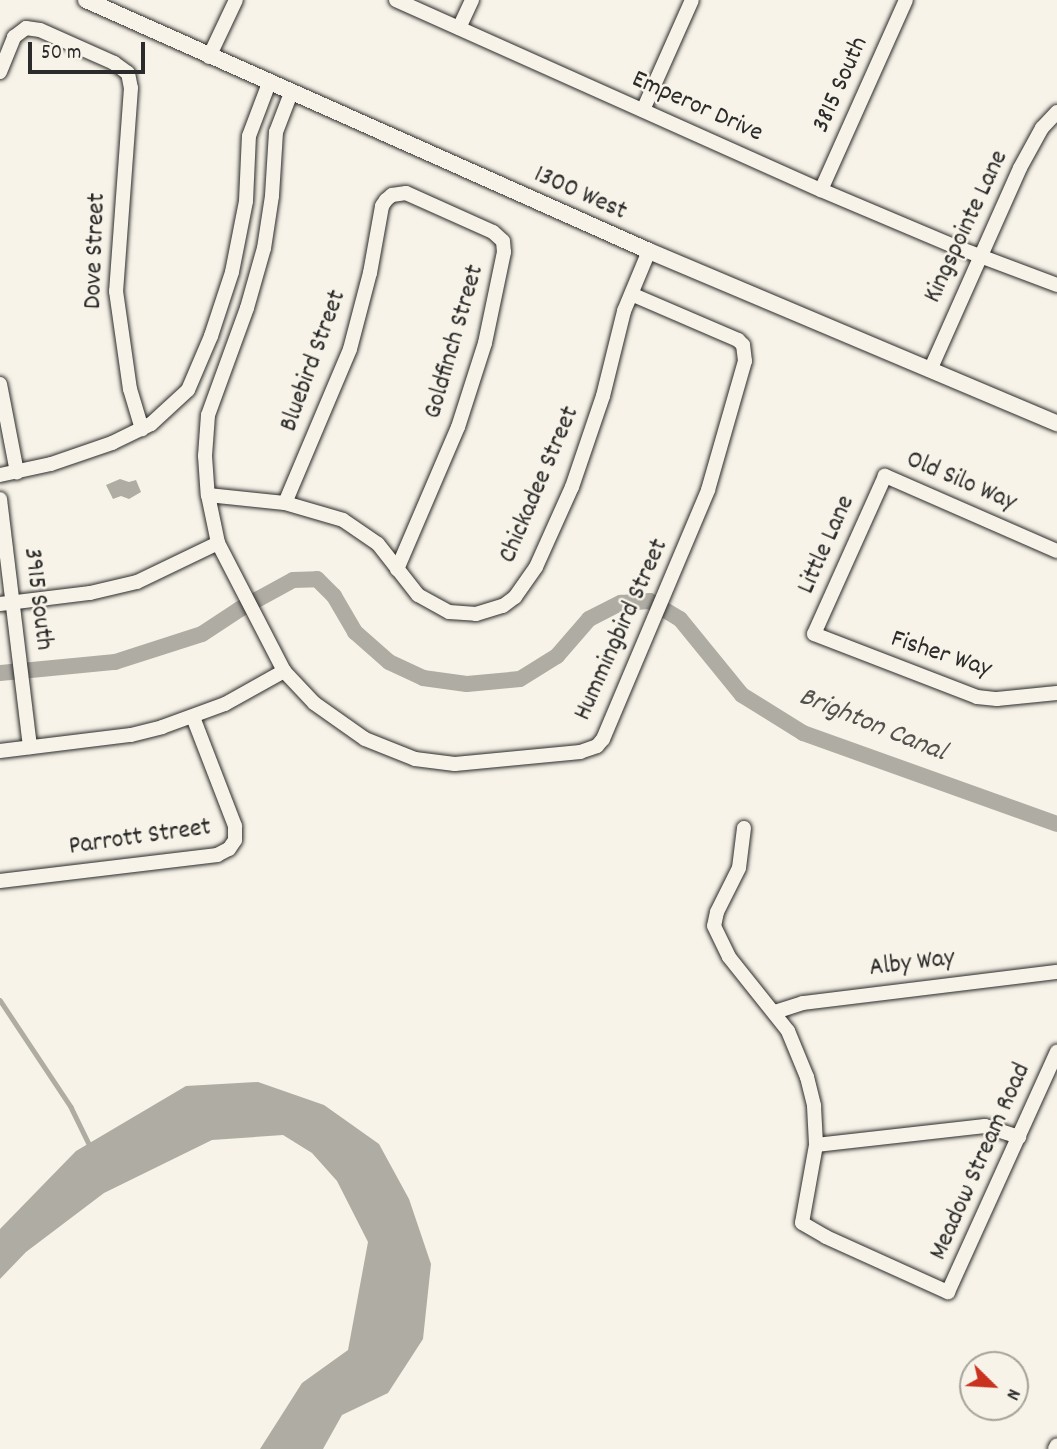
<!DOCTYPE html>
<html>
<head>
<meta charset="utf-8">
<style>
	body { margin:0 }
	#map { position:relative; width:1057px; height:1449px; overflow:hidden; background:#f7f3e8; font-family:Dekko,sans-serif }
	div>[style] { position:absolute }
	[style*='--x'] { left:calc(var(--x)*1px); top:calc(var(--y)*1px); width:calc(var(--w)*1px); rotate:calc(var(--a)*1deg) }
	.water>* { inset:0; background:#afaca4 }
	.stream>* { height:4.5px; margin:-2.25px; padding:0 2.25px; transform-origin:2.25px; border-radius:2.25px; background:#afaca4 }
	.canal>* { height:16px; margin:-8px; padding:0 8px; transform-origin:8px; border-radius:8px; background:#afaca4 }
	.roads { filter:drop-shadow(0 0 2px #2b2b2b) drop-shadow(0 0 2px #2b2b2b) }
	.minor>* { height:14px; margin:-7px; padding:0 7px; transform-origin:7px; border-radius:7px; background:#f7f3e8 }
	.tertiary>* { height:16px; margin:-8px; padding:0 8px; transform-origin:8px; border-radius:8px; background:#f7f3e8 }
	span { translate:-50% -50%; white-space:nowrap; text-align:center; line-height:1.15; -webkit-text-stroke:5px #f7f3e8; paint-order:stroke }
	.street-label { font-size:26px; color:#2b2b2b }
	.water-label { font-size:28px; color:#53524f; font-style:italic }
	.north { position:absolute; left:959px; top:1351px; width:70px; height:70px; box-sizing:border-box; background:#f7f3e8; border:2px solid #a5a39c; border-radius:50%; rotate:114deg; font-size:19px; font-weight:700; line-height:28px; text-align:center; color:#2b2b2b }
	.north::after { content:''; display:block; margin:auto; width:24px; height:32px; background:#c8321e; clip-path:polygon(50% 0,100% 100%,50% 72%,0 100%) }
	.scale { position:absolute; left:28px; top:42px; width:117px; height:32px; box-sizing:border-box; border:4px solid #2b2b2b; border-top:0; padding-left:9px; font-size:21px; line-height:24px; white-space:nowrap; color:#2b2b2b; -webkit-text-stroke:5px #f7f3e8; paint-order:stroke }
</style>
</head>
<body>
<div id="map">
	<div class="water">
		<div style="clip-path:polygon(120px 479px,129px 482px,136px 480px,141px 492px,129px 499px,121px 496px,113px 499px,106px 485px)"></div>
		<div style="clip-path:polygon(258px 1082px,324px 1105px,379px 1144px,409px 1199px,431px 1264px,423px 1339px,388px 1393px,342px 1415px,323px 1449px,260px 1449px,302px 1383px,348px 1350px,368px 1242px,337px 1181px,312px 1153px,283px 1135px,212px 1140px,104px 1193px,26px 1252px,0 1279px,0 1229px,76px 1151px,186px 1086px)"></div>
	</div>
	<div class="stream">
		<div style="--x:0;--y:1000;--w:128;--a:56.4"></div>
		<div style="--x:71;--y:1107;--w:46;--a:64"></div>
	</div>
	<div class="canal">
		<div style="--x:0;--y:673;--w:116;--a:-5.5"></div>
		<div style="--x:115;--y:662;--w:91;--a:-17.8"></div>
		<div style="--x:202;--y:634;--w:45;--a:-33.3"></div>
		<div style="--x:240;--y:609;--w:60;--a:-28.7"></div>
		<div style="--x:293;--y:580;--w:24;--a:-2"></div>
		<div style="--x:317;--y:579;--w:24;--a:45"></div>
		<div style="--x:334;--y:596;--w:42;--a:59.7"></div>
		<div style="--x:355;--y:632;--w:45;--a:41.4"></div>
		<div style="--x:389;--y:662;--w:38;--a:25"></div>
		<div style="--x:423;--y:678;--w:44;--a:7.8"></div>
		<div style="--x:467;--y:684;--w:53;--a:-5.4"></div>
		<div style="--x:520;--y:679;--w:44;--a:-31.9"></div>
		<div style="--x:557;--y:656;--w:49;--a:-49.1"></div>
		<div style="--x:589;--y:619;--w:36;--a:-27"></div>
		<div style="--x:621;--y:603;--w:29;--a:-4"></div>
		<div style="--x:650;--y:601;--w:35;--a:31"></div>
		<div style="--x:680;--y:619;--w:98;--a:50.8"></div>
		<div style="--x:742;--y:695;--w:72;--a:31.9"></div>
		<div style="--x:803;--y:733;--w:270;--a:19.7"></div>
	</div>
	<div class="roads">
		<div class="minor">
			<div style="--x:396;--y:0;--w:466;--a:24.1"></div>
			<div style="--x:821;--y:190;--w:147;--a:22.9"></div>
			<div style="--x:956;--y:247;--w:108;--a:20.6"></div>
			<div style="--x:459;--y:28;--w:31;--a:-65"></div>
			<div style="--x:209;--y:57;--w:63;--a:-64.7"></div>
			<div style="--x:0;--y:72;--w:38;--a:-68"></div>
			<div style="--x:14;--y:37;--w:15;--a:-37"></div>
			<div style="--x:26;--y:28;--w:14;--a:8"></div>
			<div style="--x:40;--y:30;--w:81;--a:24"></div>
			<div style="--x:114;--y:63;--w:17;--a:36"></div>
			<div style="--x:128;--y:73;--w:15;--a:79"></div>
			<div style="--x:131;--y:88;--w:204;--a:94.2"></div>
			<div style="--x:116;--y:291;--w:99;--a:81.9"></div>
			<div style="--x:130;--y:389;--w:42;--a:73.3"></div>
			<div style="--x:291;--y:93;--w:42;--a:111"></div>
			<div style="--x:276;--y:132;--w:64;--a:93.6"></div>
			<div style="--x:272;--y:196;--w:53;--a:98.7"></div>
			<div style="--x:264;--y:248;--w:62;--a:105.8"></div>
			<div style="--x:247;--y:308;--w:114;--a:110"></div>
			<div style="--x:208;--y:415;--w:41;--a:94.2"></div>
			<div style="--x:205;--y:456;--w:39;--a:86"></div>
			<div style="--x:208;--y:495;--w:49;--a:78.2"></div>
			<div style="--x:218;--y:543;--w:144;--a:62.7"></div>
			<div style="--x:284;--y:671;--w:44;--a:46.8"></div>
			<div style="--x:314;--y:703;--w:62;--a:35.2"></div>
			<div style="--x:365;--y:739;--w:54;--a:21.8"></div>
			<div style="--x:415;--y:759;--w:40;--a:7.1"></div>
			<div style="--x:455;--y:764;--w:126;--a:-5.5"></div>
			<div style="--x:580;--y:752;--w:18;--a:-19"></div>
			<div style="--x:597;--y:746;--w:9;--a:-49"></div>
			<div style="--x:603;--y:739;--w:270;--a:-67.1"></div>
			<div style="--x:708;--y:490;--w:134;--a:-74"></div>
			<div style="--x:745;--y:361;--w:16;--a:-97"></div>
			<div style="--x:743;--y:345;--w:7;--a:-135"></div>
			<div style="--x:738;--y:340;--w:116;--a:-156.7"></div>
			<div style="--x:643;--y:110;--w:120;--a:-66"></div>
			<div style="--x:821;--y:190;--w:208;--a:-65.9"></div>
			<div style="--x:931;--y:368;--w:219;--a:-66"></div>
			<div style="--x:1020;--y:168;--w:46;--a:-61.2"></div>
			<div style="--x:1042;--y:128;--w:22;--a:-47"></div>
			<div style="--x:0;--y:384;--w:90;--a:79.1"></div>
			<div style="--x:0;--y:475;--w:52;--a:-12.2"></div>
			<div style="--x:51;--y:464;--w:65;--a:-19"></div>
			<div style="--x:112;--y:443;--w:43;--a:-26"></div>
			<div style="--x:151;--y:424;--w:50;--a:-42.6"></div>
			<div style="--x:188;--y:390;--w:59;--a:-66.9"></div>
			<div style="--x:211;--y:336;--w:67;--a:-71.8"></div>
			<div style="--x:232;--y:272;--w:72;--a:-78.8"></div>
			<div style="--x:246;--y:201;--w:65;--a:-87.4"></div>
			<div style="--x:249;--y:136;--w:57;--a:-69.3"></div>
			<div style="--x:208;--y:495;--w:77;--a:5.9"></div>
			<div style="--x:285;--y:503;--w:60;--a:16.3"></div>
			<div style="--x:343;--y:520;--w:42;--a:34.4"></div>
			<div style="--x:378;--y:544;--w:65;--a:51.9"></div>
			<div style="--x:418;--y:595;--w:35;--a:29"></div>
			<div style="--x:449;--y:612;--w:27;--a:4"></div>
			<div style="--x:476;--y:614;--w:28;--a:-17"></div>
			<div style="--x:503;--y:606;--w:15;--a:-37"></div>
			<div style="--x:515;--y:597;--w:37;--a:-55"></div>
			<div style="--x:536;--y:567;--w:88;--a:-65.8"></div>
			<div style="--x:572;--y:487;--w:96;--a:-71.2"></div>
			<div style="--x:603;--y:396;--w:88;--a:-76.1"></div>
			<div style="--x:624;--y:311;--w:65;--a:-67.4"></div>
			<div style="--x:0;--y:499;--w:250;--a:83.1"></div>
			<div style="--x:285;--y:503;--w:167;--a:-67.1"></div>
			<div style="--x:350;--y:349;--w:79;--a:-75.3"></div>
			<div style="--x:370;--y:273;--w:68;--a:-79.8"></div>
			<div style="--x:382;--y:206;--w:7;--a:-56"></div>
			<div style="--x:386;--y:200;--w:8;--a:-40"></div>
			<div style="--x:392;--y:195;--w:14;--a:-8"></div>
			<div style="--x:406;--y:193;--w:95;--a:24.1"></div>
			<div style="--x:493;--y:232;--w:13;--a:42"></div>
			<div style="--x:503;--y:241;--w:11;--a:85"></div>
			<div style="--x:504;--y:252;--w:93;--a:101.8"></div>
			<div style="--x:485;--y:343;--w:88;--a:107.8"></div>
			<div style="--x:458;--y:427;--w:155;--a:113.2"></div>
			<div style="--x:1057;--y:551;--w:188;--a:-156.4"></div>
			<div style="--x:885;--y:476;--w:173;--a:114.2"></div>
			<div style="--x:814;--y:634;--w:175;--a:21.1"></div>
			<div style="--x:977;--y:697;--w:20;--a:6"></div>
			<div style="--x:997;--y:699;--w:60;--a:-5.7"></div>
			<div style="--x:0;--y:604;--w:91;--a:-7"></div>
			<div style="--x:90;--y:593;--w:48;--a:-13.2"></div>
			<div style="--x:137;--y:582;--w:90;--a:-25.7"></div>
			<div style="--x:0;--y:751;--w:132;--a:-7"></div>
			<div style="--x:131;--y:735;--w:32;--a:-14"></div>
			<div style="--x:162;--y:727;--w:67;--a:-20.1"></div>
			<div style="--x:225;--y:704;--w:68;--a:-29.2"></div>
			<div style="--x:744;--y:828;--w:40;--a:97.1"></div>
			<div style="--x:739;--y:868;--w:49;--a:116.6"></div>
			<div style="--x:717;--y:912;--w:14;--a:102"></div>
			<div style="--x:714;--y:926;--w:34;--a:64"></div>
			<div style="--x:729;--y:957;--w:95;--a:51.4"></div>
			<div style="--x:788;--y:1031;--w:50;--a:67.6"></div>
			<div style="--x:807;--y:1077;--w:30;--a:76"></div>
			<div style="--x:814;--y:1106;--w:39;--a:87"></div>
			<div style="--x:816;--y:1145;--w:79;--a:100.2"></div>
			<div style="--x:802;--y:1223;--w:28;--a:30"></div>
			<div style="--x:826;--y:1237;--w:134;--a:24.3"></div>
			<div style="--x:948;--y:1292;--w:264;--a:-65.6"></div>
			<div style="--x:0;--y:881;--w:219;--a:-6.8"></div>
			<div style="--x:217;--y:855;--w:13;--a:-27"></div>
			<div style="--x:229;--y:849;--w:11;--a:-56"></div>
			<div style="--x:235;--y:840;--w:14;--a:-90"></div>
			<div style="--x:235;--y:826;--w:117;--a:-111.1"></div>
			<div style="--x:775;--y:1012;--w:29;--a:-18"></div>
			<div style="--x:803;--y:1003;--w:256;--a:-7"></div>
			<div style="--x:816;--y:1145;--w:170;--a:-6.4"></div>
			<div style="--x:985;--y:1126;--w:36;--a:18"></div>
			<div style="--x:1055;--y:1449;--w:4;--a:-63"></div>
		</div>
		<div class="tertiary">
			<div style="--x:86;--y:0;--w:616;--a:24.03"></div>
			<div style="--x:649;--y:251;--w:443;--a:22.9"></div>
		</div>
	</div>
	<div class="street-label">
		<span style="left:841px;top:85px;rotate:-66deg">3815 South</span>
		<span style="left:697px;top:107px;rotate:24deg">Emperor Drive</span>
		<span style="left:580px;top:194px;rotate:24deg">1300 West</span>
		<span style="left:967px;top:227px;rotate:-65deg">Kingspointe Lane</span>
		<span style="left:96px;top:251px;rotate:-88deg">Dove Street</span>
		<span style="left:455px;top:342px;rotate:-74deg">Goldfinch Street</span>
		<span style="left:314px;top:361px;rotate:-70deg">Bluebird Street</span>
		<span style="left:961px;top:482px;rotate:23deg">Old Silo Way</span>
		<span style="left:540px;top:485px;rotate:-67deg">Chickadee Street</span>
		<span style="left:827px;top:545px;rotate:-66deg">Little Lane</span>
		<span style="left:37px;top:599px;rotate:83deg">3915 South</span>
		<span style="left:622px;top:630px;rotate:-66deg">Hummingbird Street</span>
		<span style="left:941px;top:655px;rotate:18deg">Fisher Way</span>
		<span style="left:140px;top:838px;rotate:-8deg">Parrott Street</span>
		<span style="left:912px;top:964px;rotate:-7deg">Alby Way</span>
		<span style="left:981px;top:1162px;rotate:-66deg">Meadow Stream Road</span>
	</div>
	<div class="water-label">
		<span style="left:872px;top:726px;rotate:22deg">Brighton Canal</span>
	</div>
	<div class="north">N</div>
	<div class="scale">50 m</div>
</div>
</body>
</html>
